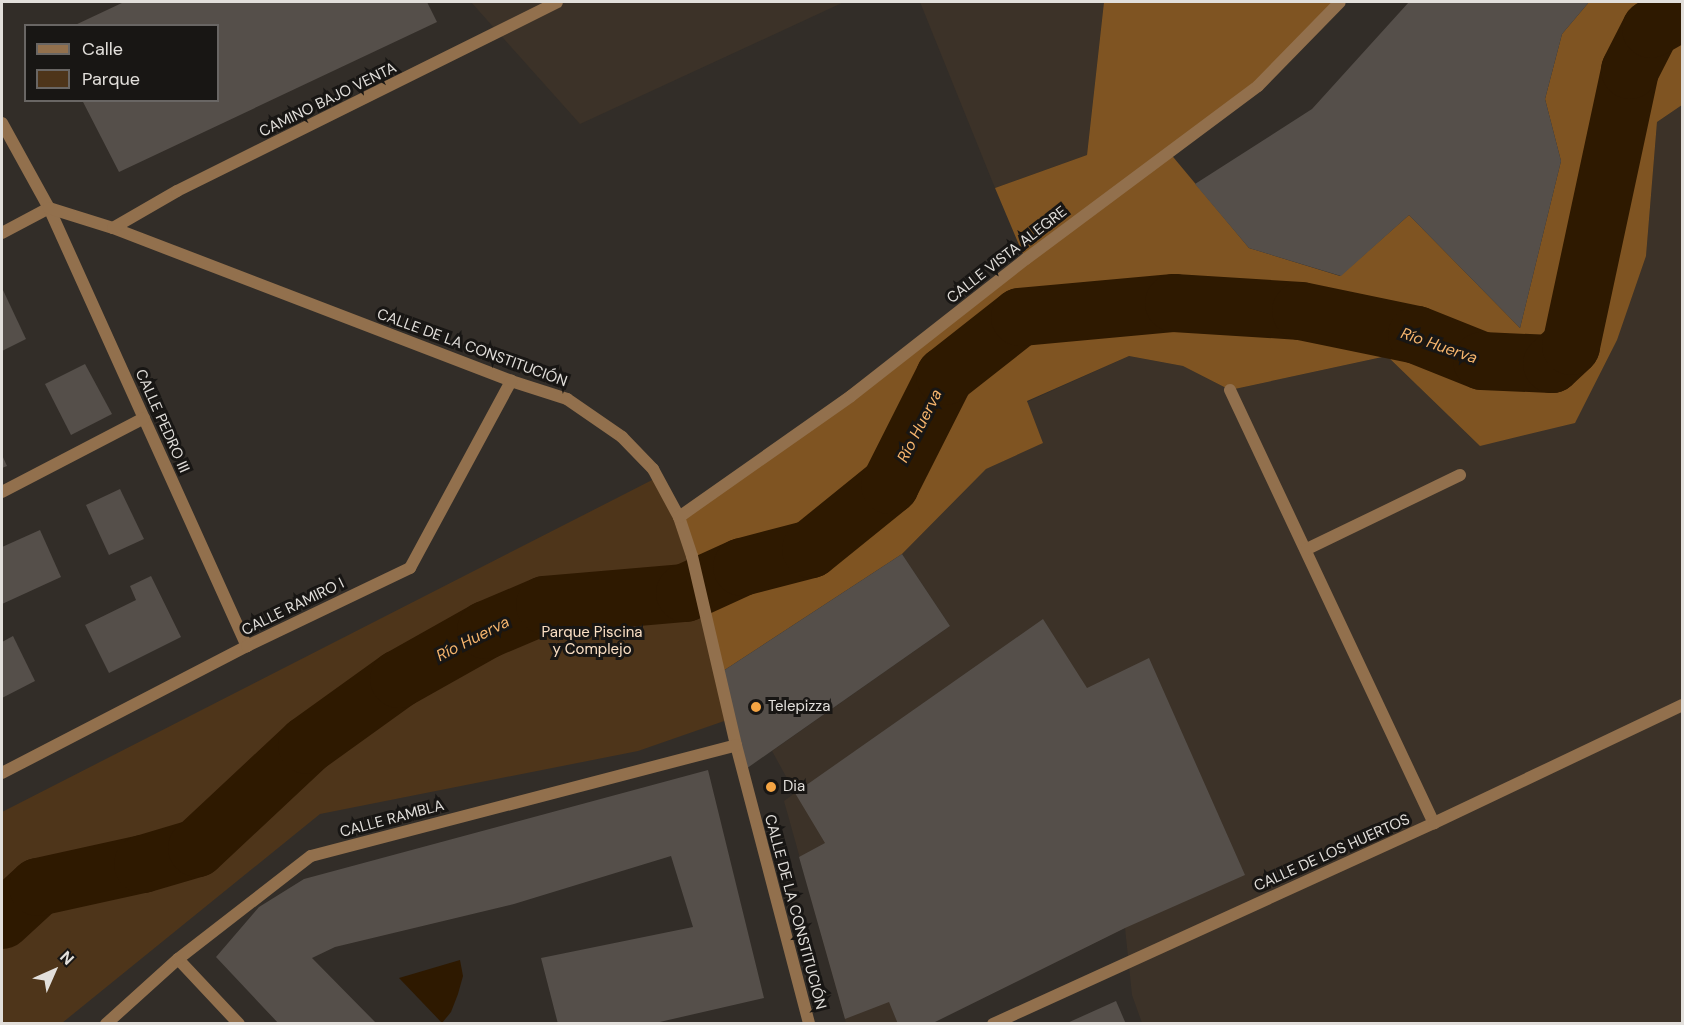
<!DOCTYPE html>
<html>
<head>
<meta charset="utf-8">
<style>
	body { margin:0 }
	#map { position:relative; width:1684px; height:1025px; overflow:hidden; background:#322d28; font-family:"DM Sans",sans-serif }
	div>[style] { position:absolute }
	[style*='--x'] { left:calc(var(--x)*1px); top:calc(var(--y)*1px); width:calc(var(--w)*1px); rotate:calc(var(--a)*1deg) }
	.built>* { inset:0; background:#3c3228 }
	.green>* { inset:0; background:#4e351a }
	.forest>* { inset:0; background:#7f5422 }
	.water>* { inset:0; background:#2e1900 }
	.river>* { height:58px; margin:-29px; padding:0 29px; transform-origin:29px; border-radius:29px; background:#2e1900 }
	.building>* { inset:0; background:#554f4a }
	.pedestrian>* { height:12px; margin:-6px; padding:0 6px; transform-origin:6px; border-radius:6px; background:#92704d }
	.minor>* { height:12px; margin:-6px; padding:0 6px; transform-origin:6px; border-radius:6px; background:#92704d }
	.dots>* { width:16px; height:16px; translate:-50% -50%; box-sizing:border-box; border:3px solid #181614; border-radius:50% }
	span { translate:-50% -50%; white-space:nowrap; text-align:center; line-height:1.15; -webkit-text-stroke:6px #181614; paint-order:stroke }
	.street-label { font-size:15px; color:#e2dfdb }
	.park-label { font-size:15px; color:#fadfc4 }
	.poi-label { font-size:15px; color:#e2dfdb }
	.left { translate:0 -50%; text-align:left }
	.water-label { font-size:16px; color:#f6b56d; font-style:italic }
	.frame { position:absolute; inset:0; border:3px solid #e2dfdb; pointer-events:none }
	.legend { position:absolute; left:24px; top:24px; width:195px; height:78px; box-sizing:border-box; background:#181614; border:2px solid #696664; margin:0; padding:8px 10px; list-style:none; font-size:18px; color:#e2dfdb }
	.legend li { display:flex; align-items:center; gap:12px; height:30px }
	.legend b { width:30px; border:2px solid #696664 }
	.north { position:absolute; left:24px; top:941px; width:60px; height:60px; -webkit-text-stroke:4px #181614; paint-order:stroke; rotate:45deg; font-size:16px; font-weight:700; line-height:24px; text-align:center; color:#e2dfdb }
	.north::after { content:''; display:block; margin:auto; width:21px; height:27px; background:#e2dfdb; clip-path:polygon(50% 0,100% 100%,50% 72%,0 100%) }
</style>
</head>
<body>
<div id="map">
	<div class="built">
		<div style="clip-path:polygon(471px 2px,844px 2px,580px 124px)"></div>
		<div style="clip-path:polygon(920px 2px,1104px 2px,1087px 155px,995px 188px)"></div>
		<div style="clip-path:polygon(1682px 105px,1682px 1023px,1142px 1023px,1132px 995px,1125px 928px,931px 1023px,846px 1023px,784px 801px,795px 793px,772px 751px,950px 626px,902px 554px,986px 469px,1042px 443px,1027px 402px,1129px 356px,1183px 366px,1230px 390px,1387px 356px,1480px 446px,1646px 256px,1657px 122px)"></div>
	</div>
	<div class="green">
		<div style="clip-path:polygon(658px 477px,679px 517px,730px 719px,638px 751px,320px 814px,62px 1023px,2px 1024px,2px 812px)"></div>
	</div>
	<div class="forest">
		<div style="clip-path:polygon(1104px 2px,1340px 2px,1258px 86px,1169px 152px,1249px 248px,1340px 276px,1409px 215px,1520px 328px,1561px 161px,1545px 99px,1562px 34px,1589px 2px,1682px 2px,1682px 105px,1657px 122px,1646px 256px,1617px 340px,1575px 423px,1480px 446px,1387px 356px,1230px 390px,1183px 366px,1129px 356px,1027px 401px,1043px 443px,986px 469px,902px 554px,720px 673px,679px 517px,1025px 259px,995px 188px,1087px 155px)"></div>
	</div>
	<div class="water">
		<div style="clip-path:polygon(460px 960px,463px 976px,458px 994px,451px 1012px,442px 1023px,399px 978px)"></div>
	</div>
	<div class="river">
		<div style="--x:2;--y:920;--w:49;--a:-42.5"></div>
		<div style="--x:38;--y:887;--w:107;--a:-12.4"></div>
		<div style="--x:143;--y:864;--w:56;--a:-16.5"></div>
		<div style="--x:197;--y:848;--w:151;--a:-43.1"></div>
		<div style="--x:307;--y:745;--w:113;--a:-35.7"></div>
		<div style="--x:399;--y:679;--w:100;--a:-29.4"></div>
		<div style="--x:486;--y:630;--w:64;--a:-23"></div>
		<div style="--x:545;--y:605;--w:141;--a:-4.9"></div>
		<div style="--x:685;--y:593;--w:63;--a:-24.5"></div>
		<div style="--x:742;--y:567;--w:71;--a:-14.6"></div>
		<div style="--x:811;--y:549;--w:102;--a:-39"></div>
		<div style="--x:890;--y:485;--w:122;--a:-63.2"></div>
		<div style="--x:945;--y:376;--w:95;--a:-38.2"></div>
		<div style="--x:1020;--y:317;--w:155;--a:-5.2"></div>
		<div style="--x:1174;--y:303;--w:127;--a:3.6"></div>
		<div style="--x:1301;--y:311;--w:118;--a:11.7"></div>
		<div style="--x:1417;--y:335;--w:70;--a:21.8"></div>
		<div style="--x:1482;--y:361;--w:70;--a:2.5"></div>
		<div style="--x:1552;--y:364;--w:26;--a:-43"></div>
		<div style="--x:1571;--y:346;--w:282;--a:-77.9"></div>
		<div style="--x:1630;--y:70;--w:46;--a:-62.9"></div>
		<div style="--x:1651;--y:29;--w:36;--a:-30"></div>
	</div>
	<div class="building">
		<div style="clip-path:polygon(124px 2px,427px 2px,437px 22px,119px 172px,82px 100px,218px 100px,218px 26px,73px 26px)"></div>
		<div style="clip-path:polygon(1409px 2px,1589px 2px,1562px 34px,1545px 99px,1561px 161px,1520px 328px,1409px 215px,1341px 276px,1249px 248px,1195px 184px,1312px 109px)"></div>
		<div style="clip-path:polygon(2px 288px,26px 339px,2px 351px)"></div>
		<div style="clip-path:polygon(85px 364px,112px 414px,71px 435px,45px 384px)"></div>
		<div style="clip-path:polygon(2px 455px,7px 466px,2px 468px)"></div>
		<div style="clip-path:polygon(120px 489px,144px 539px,109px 555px,86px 505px)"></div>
		<div style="clip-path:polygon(40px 530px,61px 577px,2px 604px,2px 547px)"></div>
		<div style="clip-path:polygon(902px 554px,950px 626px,743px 771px,720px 673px)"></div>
		<div style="clip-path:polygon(151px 576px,181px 637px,109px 673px,85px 625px,136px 600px,130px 586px)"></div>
		<div style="clip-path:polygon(1043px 619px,1087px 688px,1149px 658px,1245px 875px,1125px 928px,931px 1024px,898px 1024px,889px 1002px,845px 1019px,799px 857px,825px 843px,795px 793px)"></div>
		<div style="clip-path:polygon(13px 636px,35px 681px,2px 698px,2px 642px)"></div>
		<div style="clip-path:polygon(708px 770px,764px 998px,651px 1024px,558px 1024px,541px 958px,693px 927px,671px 856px,514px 904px,335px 947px,312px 958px,377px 1024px,279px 1024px,216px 957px,259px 907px,304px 879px)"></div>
		<div style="clip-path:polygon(1116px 1001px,1126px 1024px,1065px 1024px)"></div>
	</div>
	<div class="pedestrian">
		<div style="--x:2;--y:233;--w:53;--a:-28"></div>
		<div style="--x:49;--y:208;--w:481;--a:65.7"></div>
		<div style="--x:2;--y:492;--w:160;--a:-27.5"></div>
	</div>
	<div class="minor">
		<div style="--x:2;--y:123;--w:97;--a:61.1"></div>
		<div style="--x:49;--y:208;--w:67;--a:17.4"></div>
		<div style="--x:113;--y:228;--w:426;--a:21"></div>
		<div style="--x:511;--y:381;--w:59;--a:17.8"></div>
		<div style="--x:567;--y:399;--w:67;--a:34.6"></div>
		<div style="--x:622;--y:437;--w:45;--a:45.9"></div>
		<div style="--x:653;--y:469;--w:55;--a:61.6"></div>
		<div style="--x:679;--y:517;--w:41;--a:71.6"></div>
		<div style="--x:692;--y:556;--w:194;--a:76.9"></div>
		<div style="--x:736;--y:745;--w:288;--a:75.3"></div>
		<div style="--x:113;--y:228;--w:74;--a:-30"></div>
		<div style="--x:177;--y:191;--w:424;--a:-26.4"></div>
		<div style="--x:1230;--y:390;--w:479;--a:64.8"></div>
		<div style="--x:679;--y:517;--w:210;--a:-35.1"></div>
		<div style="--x:851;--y:396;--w:222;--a:-38.1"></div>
		<div style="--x:1026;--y:259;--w:289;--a:-36.7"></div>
		<div style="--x:1258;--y:86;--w:117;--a:-45.7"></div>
		<div style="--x:1307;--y:549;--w:170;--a:-25.8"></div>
		<div style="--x:2;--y:773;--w:276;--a:-27.4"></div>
		<div style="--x:247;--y:646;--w:181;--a:-25.6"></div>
		<div style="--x:410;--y:568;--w:213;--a:-61.6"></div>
		<div style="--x:178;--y:959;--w:89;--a:46.8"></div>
		<div style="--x:106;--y:1024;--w:97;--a:-42.1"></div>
		<div style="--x:178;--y:959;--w:168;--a:-37.8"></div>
		<div style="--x:311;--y:856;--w:439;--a:-14.6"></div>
		<div style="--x:993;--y:1024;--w:485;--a:-24.5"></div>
		<div style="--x:1434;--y:823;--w:275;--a:-25.4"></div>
	</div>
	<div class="dots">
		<div style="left:756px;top:707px;background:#f4a443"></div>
		<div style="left:771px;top:787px;background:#f4a443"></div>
	</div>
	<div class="street-label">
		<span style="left:328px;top:100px;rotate:-26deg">CAMINO BAJO VENTA</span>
		<span style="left:1007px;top:255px;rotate:-38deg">CALLE VISTA ALEGRE</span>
		<span style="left:472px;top:348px;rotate:20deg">CALLE DE LA CONSTITUCIÓN</span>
		<span style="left:162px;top:421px;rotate:66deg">CALLE PEDRO III</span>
		<span style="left:293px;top:607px;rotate:-26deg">CALLE RAMIRO I</span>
		<span style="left:392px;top:819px;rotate:-15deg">CALLE RAMBLA</span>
		<span style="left:1332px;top:853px;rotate:-24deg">CALLE DE LOS HUERTOS</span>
		<span style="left:795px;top:912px;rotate:75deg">CALLE DE LA CONSTITUCIÓN</span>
	</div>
	<div class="park-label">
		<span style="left:592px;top:641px">Parque Piscina<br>y Complejo</span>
	</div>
	<div class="poi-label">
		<span class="left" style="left:768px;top:707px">Telepizza</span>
		<span class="left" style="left:783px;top:787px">Dia</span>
	</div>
	<div class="water-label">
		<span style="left:1439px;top:346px;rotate:19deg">Río Huerva</span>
		<span style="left:920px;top:426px;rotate:-63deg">Río Huerva</span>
		<span style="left:473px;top:639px;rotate:-27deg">Río Huerva</span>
	</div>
	<div class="frame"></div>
	<ul class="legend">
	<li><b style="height:8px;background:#92704d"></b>Calle</li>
	<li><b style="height:16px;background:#4e351a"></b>Parque</li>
	</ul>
	<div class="north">N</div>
</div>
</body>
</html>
